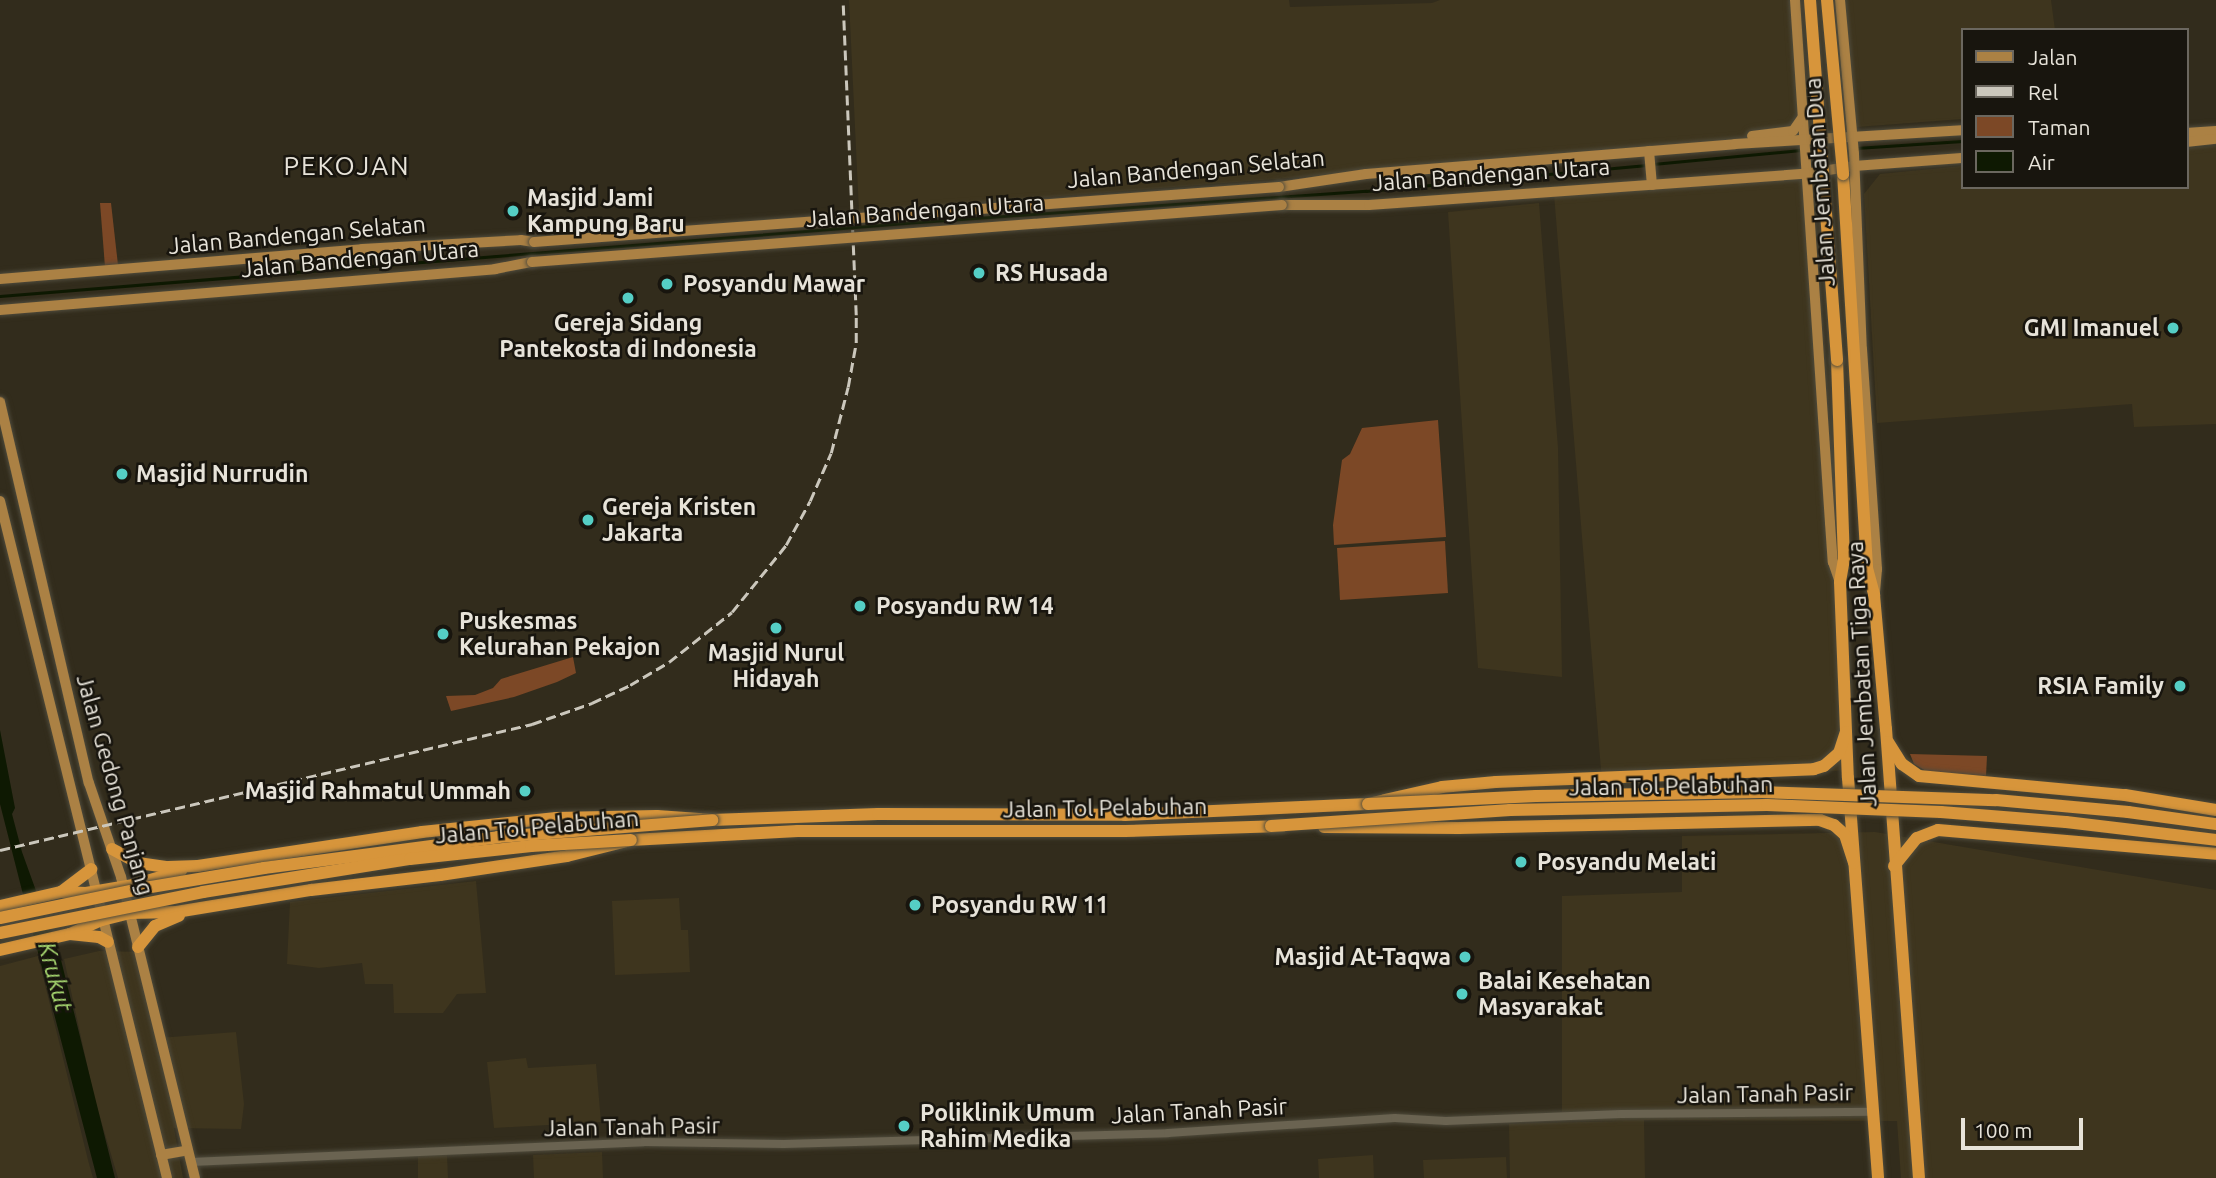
<!DOCTYPE html>
<html>
<head>
<meta charset="utf-8">
<style>
	body { margin:0 }
	#map { position:relative; width:2216px; height:1178px; overflow:hidden; background:#322c1c; font-family:Ubuntu,sans-serif }
	div>[style] { position:absolute }
	[style*='--x'] { left:calc(var(--x)*1px); top:calc(var(--y)*1px); width:calc(var(--w)*1px); rotate:calc(var(--a)*1deg) }
	.built>* { inset:0; background:#3e351e }
	.green>* { inset:0; background:#7c4826 }
	.water>* { inset:0; background:#0e1902 }
	.stream>* { height:2.5px; margin:-1.25px; padding:0 1.25px; transform-origin:1.25px; border-radius:1.25px; background:#0e1902 }
	.roads { filter:drop-shadow(0 0 2px #4f4b3c) drop-shadow(0 0 2px #4f4b3c) }
	.minor>* { height:8px; margin:-4px; padding:0 4px; transform-origin:4px; border-radius:4px; background:#6a6351 }
	.major>* { height:10px; margin:-5px; padding:0 5px; transform-origin:5px; border-radius:5px; background:#ab8144 }
	.highway>* { height:12px; margin:-6px; padding:0 6px; transform-origin:6px; border-radius:6px; background:#d7953b }
	.rail>* { height:2.5px; margin-top:-1.25px; transform-origin:0; background:repeating-linear-gradient(90deg,#cbc7bc 0 10px,transparent 0 15px) }
	.bridges { filter:drop-shadow(0 0 2px #4f4b3c) drop-shadow(0 0 2px #4f4b3c) }
	.major-bridge>* { height:10px; margin:-5px; padding:0 5px; transform-origin:5px; border-radius:5px; background:#ab8144 }
	.highway-bridge>* { height:12px; margin:-6px; padding:0 6px; transform-origin:6px; border-radius:6px; background:#d7953b }
	.dots>* { width:19px; height:19px; translate:-50% -50%; box-sizing:border-box; border:4px solid #18150e; border-radius:50% }
	span { translate:-50% -50%; white-space:nowrap; text-align:center; line-height:1.15; -webkit-text-stroke:5px #18150e; paint-order:stroke }
	.street-label { font-size:23px; color:#e7e3d9 }
	.poi-label { font-size:23px; color:#e7e3d9; font-weight:700 }
	.left { translate:0 -50%; text-align:left }
	.right { translate:-100% -50%; text-align:right }
	.water-label { font-size:24px; color:#a7d870; font-style:italic }
	.quarter-label { font-size:26px; color:#e7e3d9; letter-spacing:2px }
	.legend { position:absolute; left:1961px; top:28px; width:228px; height:161px; box-sizing:border-box; background:#18150e; border:2px solid #6b675f; margin:0; padding:9px 12px; list-style:none; font-size:21px; color:#e7e3d9 }
	.legend li { display:flex; align-items:center; gap:14px; height:35px }
	.legend b { width:35px; border:2px solid #6b675f }
	.scale { position:absolute; left:1961px; top:1118px; width:122px; height:32px; box-sizing:border-box; border:4px solid #e7e3d9; border-top:0; padding-left:9px; font-size:21px; line-height:24px; white-space:nowrap; color:#e7e3d9; -webkit-text-stroke:5px #18150e; paint-order:stroke }
</style>
</head>
<body>
<div id="map">
	<div class="built">
		<div style="clip-path:polygon(849px 0,1289px 0,1290px 7px,1432px 3px,1440px 0,1794px 0,1804px 137px,859px 212px)"></div>
		<div style="clip-path:polygon(1835px 0,2051px 0,2055px 30px,1962px 30px,1962px 119px,1844px 128px)"></div>
		<div style="clip-path:polygon(2216px 146px,2216px 424px,2134px 427px,2132px 404px,1877px 423px,1864px 194px,1880px 174px,1962px 166px,1962px 187px,2186px 187px,2186px 148px)"></div>
		<div style="clip-path:polygon(1806px 175px,1851px 770px,1602px 782px,1554px 194px)"></div>
		<div style="clip-path:polygon(1539px 203px,1558px 448px,1562px 677px,1478px 668px,1448px 212px)"></div>
		<div style="clip-path:polygon(1875px 832px,2216px 890px,2216px 1178px,1901px 1178px,1897px 1121px,1644px 1120px,1645px 1178px,1510px 1178px,1509px 1124px,1624px 1121px,1562px 1120px,1562px 896px,1682px 892px,1682px 836px)"></div>
		<div style="clip-path:polygon(476px 881px,486px 993px,457px 994px,443px 1013px,394px 1013px,393px 984px,365px 984px,362px 963px,319px 968px,287px 964px,290px 902px)"></div>
		<div style="clip-path:polygon(679px 898px,681px 930px,688px 930px,690px 972px,615px 975px,612px 901px)"></div>
		<div style="clip-path:polygon(99px 951px,142px 952px,159px 1038px,236px 1032px,244px 1104px,241px 1129px,174px 1128px,183px 1178px,118px 1178px,94px 1097px,64px 959px)"></div>
		<div style="clip-path:polygon(38px 956px,88px 1160px,93px 1178px,0 1178px,0 966px)"></div>
		<div style="clip-path:polygon(526px 1058px,528px 1068px,596px 1064px,601px 1122px,494px 1128px,487px 1062px)"></div>
		<div style="clip-path:polygon(602px 1152px,603px 1178px,534px 1178px,533px 1155px)"></div>
		<div style="clip-path:polygon(447px 1155px,448px 1178px,418px 1178px,418px 1156px)"></div>
		<div style="clip-path:polygon(1373px 1155px,1374px 1178px,1319px 1178px,1318px 1159px)"></div>
		<div style="clip-path:polygon(1506px 1157px,1507px 1178px,1424px 1178px,1423px 1160px)"></div>
	</div>
	<div class="green">
		<div style="clip-path:polygon(100px 203px,111px 203px,118px 265px,105px 267px)"></div>
		<div style="clip-path:polygon(1438px 420px,1446px 537px,1334px 545px,1333px 525px,1342px 460px,1350px 454px,1362px 428px)"></div>
		<div style="clip-path:polygon(1445px 541px,1448px 593px,1340px 600px,1337px 548px)"></div>
		<div style="clip-path:polygon(573px 657px,576px 673px,557px 682px,514px 697px,451px 711px,446px 696px,475px 695px,493px 688px,501px 679px)"></div>
		<div style="clip-path:polygon(1910px 754px,1987px 756px,1986px 776px,1926px 771px,1914px 764px)"></div>
	</div>
	<div class="water">
		<div style="clip-path:polygon(0 730px,15px 808px,12px 814px,22px 852px,61px 960px,115px 1178px,97px 1178px,29px 918px,0 804px)"></div>
	</div>
	<div class="stream">
		<div style="--x:1856;--y:148;--w:106;--a:-3.8"></div>
		<div style="--x:1653;--y:164;--w:148;--a:-5.4"></div>
		<div style="--x:0;--y:296;--w:908;--a:-4.61"></div>
		<div style="--x:905;--y:223;--w:462;--a:-4"></div>
		<div style="--x:1366;--y:191;--w:282;--a:-5.3"></div>
	</div>
	<div class="roads">
		<div class="minor">
			<div style="--x:191;--y:1162;--w:453;--a:-2.5"></div>
			<div style="--x:644;--y:1142;--w:140;--a:0.8"></div>
			<div style="--x:784;--y:1144;--w:384;--a:-1.6"></div>
			<div style="--x:1168;--y:1133;--w:227;--a:-3.8"></div>
			<div style="--x:1395;--y:1118;--w:51;--a:3.4"></div>
			<div style="--x:1446;--y:1121;--w:175;--a:-2.3"></div>
			<div style="--x:1621;--y:1114;--w:251;--a:-0.5"></div>
		</div>
		<div class="major">
			<div style="--x:1795;--y:0;--w:524;--a:86.17"></div>
			<div style="--x:1830;--y:523;--w:39;--a:86"></div>
			<div style="--x:1833;--y:562;--w:21;--a:71"></div>
			<div style="--x:1840;--y:0;--w:155;--a:84.8"></div>
			<div style="--x:1854;--y:154;--w:195;--a:87.7"></div>
			<div style="--x:1862;--y:349;--w:221;--a:86.1"></div>
			<div style="--x:1877;--y:569;--w:22;--a:95"></div>
			<div style="--x:2186;--y:133;--w:30;--a:-4"></div>
			<div style="--x:1752;--y:136;--w:41;--a:-7"></div>
			<div style="--x:1793;--y:131;--w:16;--a:-55"></div>
			<div style="--x:2186;--y:142;--w:30;--a:-6"></div>
			<div style="--x:1649;--y:151;--w:34;--a:85"></div>
			<div style="--x:1279;--y:187;--w:88;--a:-8.5"></div>
			<div style="--x:1366;--y:174;--w:370;--a:-4.6"></div>
			<div style="--x:1735;--y:144;--w:227;--a:-3.5"></div>
			<div style="--x:1282;--y:205;--w:87;--a:0"></div>
			<div style="--x:1369;--y:205;--w:436;--a:-4.1"></div>
			<div style="--x:1804;--y:174;--w:51;--a:-9.1"></div>
			<div style="--x:1854;--y:166;--w:108;--a:-4.2"></div>
			<div style="--x:0;--y:279;--w:363;--a:-4.7"></div>
			<div style="--x:362;--y:249;--w:159;--a:-3.2"></div>
			<div style="--x:521;--y:240;--w:13;--a:9"></div>
			<div style="--x:0;--y:310;--w:497;--a:-4.7"></div>
			<div style="--x:495;--y:269;--w:38;--a:-11"></div>
			<div style="--x:0;--y:402;--w:391;--a:76.9"></div>
			<div style="--x:89;--y:783;--w:99;--a:71.2"></div>
			<div style="--x:121;--y:877;--w:310;--a:76.2"></div>
			<div style="--x:0;--y:501;--w:697;--a:76.14"></div>
			<div style="--x:161;--y:1155;--w:27;--a:-10"></div>
		</div>
		<div class="highway">
			<div style="--x:1843;--y:174;--w:395;--a:86.5"></div>
			<div style="--x:1867;--y:568;--w:28;--a:75"></div>
			<div style="--x:1874;--y:595;--w:135;--a:84.9"></div>
			<div style="--x:1886;--y:729;--w:450;--a:85.8"></div>
			<div style="--x:1837;--y:360;--w:199;--a:88"></div>
			<div style="--x:1844;--y:559;--w:23;--a:100"></div>
			<div style="--x:1840;--y:582;--w:196;--a:87.7"></div>
			<div style="--x:1848;--y:778;--w:401;--a:85.7"></div>
			<div style="--x:1888;--y:742;--w:26;--a:58"></div>
			<div style="--x:1902;--y:764;--w:21;--a:35"></div>
			<div style="--x:1919;--y:776;--w:207;--a:5.3"></div>
			<div style="--x:2125;--y:795;--w:92;--a:9.4"></div>
			<div style="--x:1324;--y:827;--w:135;--a:0.4"></div>
			<div style="--x:1459;--y:828;--w:361;--a:-1.3"></div>
			<div style="--x:1820;--y:820;--w:15;--a:20"></div>
			<div style="--x:1834;--y:825;--w:15;--a:42"></div>
			<div style="--x:1845;--y:835;--w:29;--a:72"></div>
			<div style="--x:112;--y:849;--w:30;--a:28"></div>
			<div style="--x:138;--y:863;--w:30;--a:8"></div>
			<div style="--x:168;--y:867;--w:30;--a:-2"></div>
			<div style="--x:198;--y:866;--w:227;--a:-8.6"></div>
			<div style="--x:422;--y:832;--w:135;--a:-6"></div>
			<div style="--x:556;--y:818;--w:101;--a:-1.1"></div>
			<div style="--x:657;--y:816;--w:55;--a:4.2"></div>
			<div style="--x:712;--y:820;--w:166;--a:-2.1"></div>
			<div style="--x:878;--y:814;--w:247;--a:0.2"></div>
			<div style="--x:1125;--y:815;--w:243;--a:-2.6"></div>
			<div style="--x:1368;--y:804;--w:76;--a:-12.9"></div>
			<div style="--x:1442;--y:787;--w:54;--a:-5.3"></div>
			<div style="--x:1496;--y:782;--w:318;--a:-2.3"></div>
			<div style="--x:1814;--y:769;--w:10;--a:-17"></div>
			<div style="--x:1824;--y:766;--w:20;--a:-41"></div>
			<div style="--x:1839;--y:753;--w:22;--a:-72"></div>
			<div style="--x:1894;--y:866;--w:36;--a:-51"></div>
			<div style="--x:1917;--y:838;--w:22;--a:-21"></div>
			<div style="--x:1938;--y:830;--w:279;--a:4.9"></div>
			<div style="--x:61;--y:892;--w:25;--a:2"></div>
			<div style="--x:86;--y:893;--w:48;--a:-9.7"></div>
			<div style="--x:133;--y:885;--w:50;--a:-16.3"></div>
			<div style="--x:0;--y:906;--w:63;--a:-12.9"></div>
			<div style="--x:61;--y:892;--w:38;--a:-37"></div>
			<div style="--x:70;--y:934;--w:35;--a:-24"></div>
			<div style="--x:102;--y:920;--w:29;--a:-14"></div>
			<div style="--x:130;--y:913;--w:46;--a:-1.2"></div>
			<div style="--x:176;--y:912;--w:137;--a:-9.3"></div>
			<div style="--x:311;--y:890;--w:130;--a:-6.6"></div>
			<div style="--x:440;--y:875;--w:128;--a:-8.5"></div>
			<div style="--x:567;--y:856;--w:66;--a:-14"></div>
			<div style="--x:631;--y:840;--w:167;--a:-3.1"></div>
			<div style="--x:798;--y:831;--w:327;--a:0"></div>
			<div style="--x:1125;--y:831;--w:157;--a:-1.8"></div>
			<div style="--x:138;--y:947;--w:27;--a:-51"></div>
			<div style="--x:155;--y:926;--w:26;--a:-23"></div>
			<div style="--x:0;--y:950;--w:72;--a:-12.9"></div>
			<div style="--x:70;--y:934;--w:29;--a:6"></div>
			<div style="--x:99;--y:937;--w:10;--a:29"></div>
		</div>
	</div>
	<div class="rail">
		<div style="--x:0;--y:850;--w:547;--a:-13.32"></div>
		<div style="--x:532;--y:724;--w:64;--a:-19.3"></div>
		<div style="--x:592;--y:703;--w:42;--a:-25.3"></div>
		<div style="--x:630;--y:685;--w:45;--a:-30.5"></div>
		<div style="--x:669;--y:662;--w:80;--a:-38.4"></div>
		<div style="--x:732;--y:612;--w:86;--a:-51.1"></div>
		<div style="--x:786;--y:545;--w:50;--a:-61.4"></div>
		<div style="--x:810;--y:501;--w:52;--a:-66.4"></div>
		<div style="--x:831;--y:453;--w:68;--a:-75.6"></div>
		<div style="--x:848;--y:387;--w:45;--a:-79.7"></div>
		<div style="--x:856;--y:343;--w:28;--a:-90"></div>
		<div style="--x:856;--y:315;--w:315;--a:-92.4"></div>
	</div>
	<div class="bridges">
		<div class="major-bridge">
			<div style="--x:534;--y:242;--w:747;--a:-4.22"></div>
			<div style="--x:532;--y:262;--w:752;--a:-4.35"></div>
		</div>
		<div class="highway-bridge">
			<div style="--x:1810;--y:0;--w:361;--a:85.7"></div>
			<div style="--x:1827;--y:0;--w:175;--a:84.7"></div>
			<div style="--x:1368;--y:804;--w:168;--a:-2.7"></div>
			<div style="--x:1536;--y:796;--w:226;--a:-1"></div>
			<div style="--x:1762;--y:792;--w:234;--a:2"></div>
			<div style="--x:1996;--y:800;--w:133;--a:5.2"></div>
			<div style="--x:2128;--y:812;--w:89;--a:7.8"></div>
			<div style="--x:1271;--y:826;--w:240;--a:-3.8"></div>
			<div style="--x:1510;--y:810;--w:257;--a:-1.1"></div>
			<div style="--x:1767;--y:805;--w:174;--a:2.3"></div>
			<div style="--x:1941;--y:812;--w:125;--a:4.6"></div>
			<div style="--x:2066;--y:822;--w:151;--a:6.8"></div>
			<div style="--x:0;--y:918;--w:148;--a:-11.7"></div>
			<div style="--x:145;--y:888;--w:121;--a:-9.5"></div>
			<div style="--x:264;--y:868;--w:236;--a:-7.5"></div>
			<div style="--x:498;--y:837;--w:215;--a:-4.5"></div>
			<div style="--x:0;--y:933;--w:207;--a:-11.4"></div>
			<div style="--x:203;--y:892;--w:210;--a:-9.1"></div>
			<div style="--x:410;--y:859;--w:122;--a:-6.1"></div>
			<div style="--x:531;--y:846;--w:100;--a:-3.4"></div>
		</div>
	</div>
	<div class="dots">
		<div style="left:513px;top:211px;background:#55cec5"></div>
		<div style="left:979px;top:273px;background:#55cec5"></div>
		<div style="left:667px;top:284px;background:#55cec5"></div>
		<div style="left:628px;top:298px;background:#55cec5"></div>
		<div style="left:2173px;top:328px;background:#55cec5"></div>
		<div style="left:122px;top:474px;background:#55cec5"></div>
		<div style="left:588px;top:520px;background:#55cec5"></div>
		<div style="left:860px;top:606px;background:#55cec5"></div>
		<div style="left:776px;top:628px;background:#55cec5"></div>
		<div style="left:443px;top:634px;background:#55cec5"></div>
		<div style="left:2180px;top:686px;background:#55cec5"></div>
		<div style="left:525px;top:791px;background:#55cec5"></div>
		<div style="left:1521px;top:862px;background:#55cec5"></div>
		<div style="left:915px;top:905px;background:#55cec5"></div>
		<div style="left:1465px;top:957px;background:#55cec5"></div>
		<div style="left:1462px;top:994px;background:#55cec5"></div>
		<div style="left:904px;top:1126px;background:#55cec5"></div>
	</div>
	<div class="street-label">
		<span style="left:1196px;top:169px;rotate:-5deg">Jalan Bandengan Selatan</span>
		<span style="left:1491px;top:175px;rotate:-4deg">Jalan Bandengan Utara</span>
		<span style="left:1820px;top:182px;rotate:-94deg">Jalan Jembatan Dua</span>
		<span style="left:925px;top:211px;rotate:-4deg">Jalan Bandengan Utara</span>
		<span style="left:297px;top:235px;rotate:-5deg">Jalan Bandengan Selatan</span>
		<span style="left:360px;top:259px;rotate:-5deg">Jalan Bandengan Utara</span>
		<span style="left:1862px;top:674px;rotate:-93deg">Jalan Jembatan Tiga Raya</span>
		<span style="left:115px;top:785px;rotate:74deg">Jalan Gedong Panjang</span>
		<span style="left:1671px;top:786px;rotate:-1deg">Jalan Tol Pelabuhan</span>
		<span style="left:1105px;top:808px;rotate:-1deg">Jalan Tol Pelabuhan</span>
		<span style="left:537px;top:827px;rotate:-5deg">Jalan Tol Pelabuhan</span>
		<span style="left:1765px;top:1094px;rotate:-1deg">Jalan Tanah Pasir</span>
		<span style="left:1199px;top:1111px;rotate:-3deg">Jalan Tanah Pasir</span>
		<span style="left:632px;top:1127px;rotate:-1deg">Jalan Tanah Pasir</span>
	</div>
	<div class="poi-label">
		<span class="left" style="left:527px;top:211px">Masjid Jami<br>Kampung Baru</span>
		<span class="left" style="left:995px;top:273px">RS Husada</span>
		<span class="left" style="left:683px;top:284px">Posyandu Mawar</span>
		<span style="left:628px;top:336px">Gereja Sidang<br>Pantekosta di Indonesia</span>
		<span class="right" style="left:2159px;top:328px">GMI Imanuel</span>
		<span class="left" style="left:136px;top:474px">Masjid Nurrudin</span>
		<span class="left" style="left:602px;top:520px">Gereja Kristen<br>Jakarta</span>
		<span class="left" style="left:876px;top:606px">Posyandu RW 14</span>
		<span class="left" style="left:459px;top:634px">Puskesmas<br>Kelurahan Pekajon</span>
		<span style="left:776px;top:666px">Masjid Nurul<br>Hidayah</span>
		<span class="right" style="left:2164px;top:686px">RSIA Family</span>
		<span class="right" style="left:511px;top:791px">Masjid Rahmatul Ummah</span>
		<span class="left" style="left:1537px;top:862px">Posyandu Melati</span>
		<span class="left" style="left:931px;top:905px">Posyandu RW 11</span>
		<span class="right" style="left:1451px;top:957px">Masjid At-Taqwa</span>
		<span class="left" style="left:1478px;top:994px">Balai Kesehatan<br>Masyarakat</span>
		<span class="left" style="left:920px;top:1126px">Poliklinik Umum<br>Rahim Medika</span>
	</div>
	<div class="water-label">
		<span style="left:55px;top:977px;rotate:75deg">Krukut</span>
	</div>
	<div class="quarter-label">
		<span style="left:347px;top:166px">PEKOJAN</span>
	</div>
	<ul class="legend">
	<li><b style="height:9px;background:#ab8144"></b>Jalan</li>
	<li><b style="height:9px;background:#cbc7bc"></b>Rel</li>
	<li><b style="height:19px;background:#7c4826"></b>Taman</li>
	<li><b style="height:19px;background:#0e1902"></b>Air</li>
	</ul>
	<div class="scale">100 m</div>
</div>
</body>
</html>
